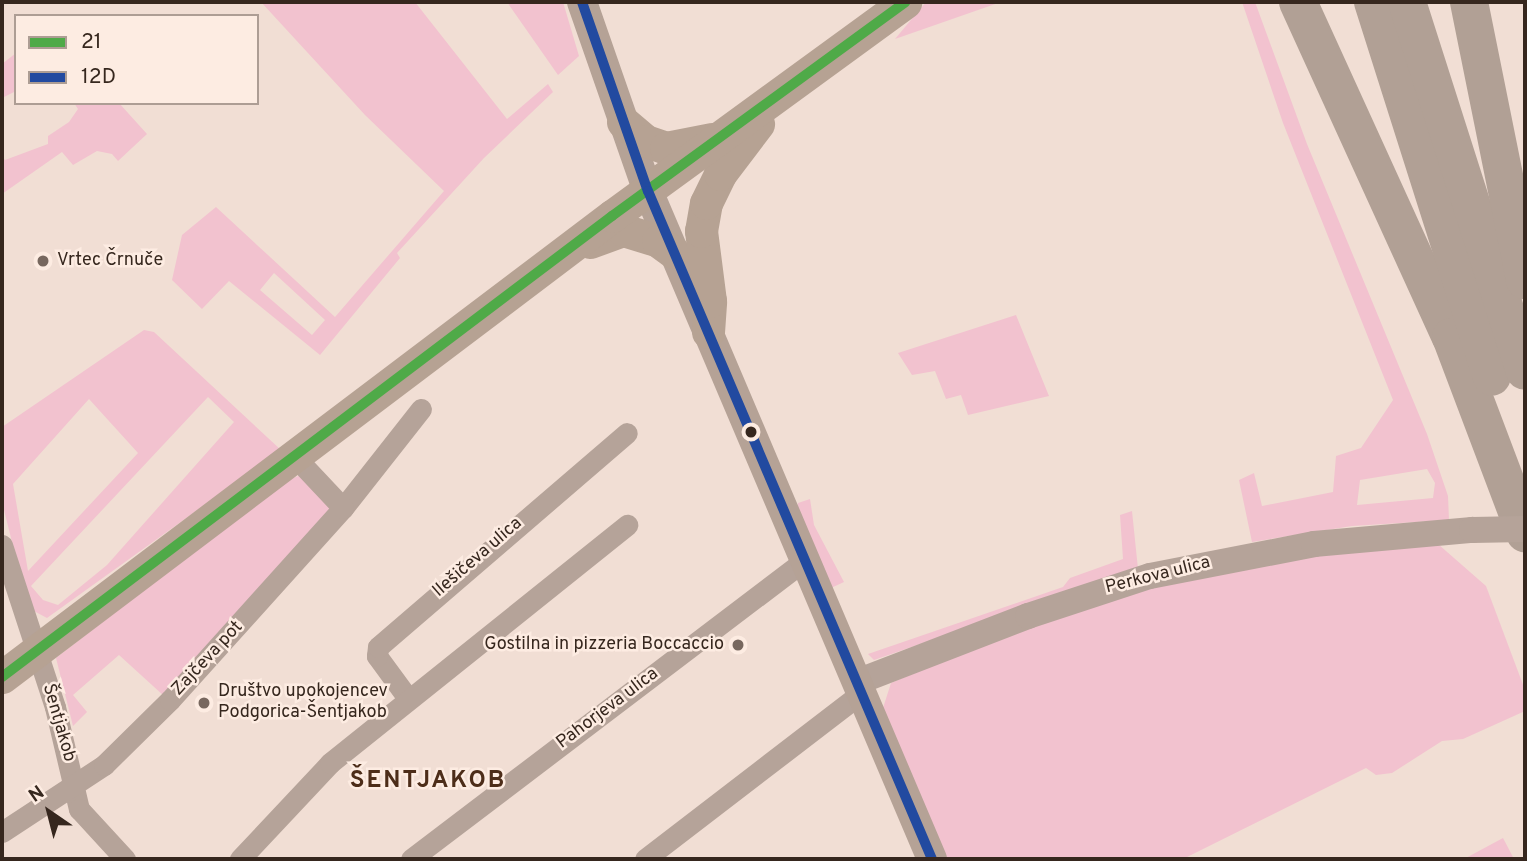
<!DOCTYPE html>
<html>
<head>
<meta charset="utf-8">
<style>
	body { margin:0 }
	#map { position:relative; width:1527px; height:861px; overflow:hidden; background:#f1ded4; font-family:Overpass,sans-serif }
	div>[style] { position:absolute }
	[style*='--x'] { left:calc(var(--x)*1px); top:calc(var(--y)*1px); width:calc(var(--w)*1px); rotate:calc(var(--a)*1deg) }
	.green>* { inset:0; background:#f2c2cf }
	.minor>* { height:21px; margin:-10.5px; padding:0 10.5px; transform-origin:10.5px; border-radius:10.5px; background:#b5a399 }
	.tertiary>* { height:26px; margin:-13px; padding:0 13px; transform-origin:13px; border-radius:13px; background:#b5a399 }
	.secondary>* { height:30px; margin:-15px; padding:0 15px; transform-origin:15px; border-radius:15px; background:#b5a296 }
	.primary>* { height:33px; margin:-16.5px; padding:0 16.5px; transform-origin:16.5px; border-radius:16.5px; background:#b6a293 }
	.motorway>* { height:38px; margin:-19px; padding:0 19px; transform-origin:19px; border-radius:19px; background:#b1a095 }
	.tertiary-bridge>* { height:26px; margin:-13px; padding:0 13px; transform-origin:13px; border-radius:13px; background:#b5a399 }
	.bus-1>* { height:10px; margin:-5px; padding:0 5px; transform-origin:5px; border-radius:5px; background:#4faa48 }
	.bus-2>* { height:10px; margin:-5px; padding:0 5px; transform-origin:5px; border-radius:5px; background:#224aa0 }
	.dots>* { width:19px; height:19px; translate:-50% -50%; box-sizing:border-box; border:4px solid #fdece2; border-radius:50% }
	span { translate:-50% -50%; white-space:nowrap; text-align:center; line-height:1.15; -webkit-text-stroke:5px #fdece2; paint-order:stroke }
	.poi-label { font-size:18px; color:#36271e }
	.left { translate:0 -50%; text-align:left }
	.right { translate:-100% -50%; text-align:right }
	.street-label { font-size:18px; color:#36271e }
	.district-label { font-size:24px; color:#4d2d19; font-weight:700; letter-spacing:2px }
	.frame { position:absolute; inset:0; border:4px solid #36271e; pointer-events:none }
	.legend { position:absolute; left:14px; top:14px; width:245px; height:91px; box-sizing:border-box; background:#fdece2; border:2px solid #ad9d94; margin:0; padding:9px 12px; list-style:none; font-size:21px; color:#36271e }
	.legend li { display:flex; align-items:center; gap:14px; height:35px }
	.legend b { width:35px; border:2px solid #ad9d94 }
	.north { position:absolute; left:14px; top:777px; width:70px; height:70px; -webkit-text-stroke:5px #fdece2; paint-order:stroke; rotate:325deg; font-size:19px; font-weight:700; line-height:28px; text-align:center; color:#36271e }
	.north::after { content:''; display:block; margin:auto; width:24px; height:32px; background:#36271e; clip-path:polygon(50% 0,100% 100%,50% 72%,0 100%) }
</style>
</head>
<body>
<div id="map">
	<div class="green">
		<div style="clip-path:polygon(evenodd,261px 2px,415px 2px,507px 119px,548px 84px,553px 92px,484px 158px,397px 253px,400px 258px,320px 355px,229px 281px,202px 309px,172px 280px,182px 235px,216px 207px,335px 317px,444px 191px,365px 115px,261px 2px,274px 273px,325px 320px,312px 335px,260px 290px,274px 273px)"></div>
		<div style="clip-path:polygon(507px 2px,563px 2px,579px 56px,558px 75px)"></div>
		<div style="clip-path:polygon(926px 2px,1001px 2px,895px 39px)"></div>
		<div style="clip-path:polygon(evenodd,1242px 2px,1255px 2px,1307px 144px,1427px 434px,1448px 496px,1449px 520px,1352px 526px,1252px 542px,1239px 480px,1254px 473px,1262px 506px,1333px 492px,1336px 456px,1361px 448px,1393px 400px,1283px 123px,1242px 2px,1427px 469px,1435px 483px,1433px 498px,1357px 505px,1360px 480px,1427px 469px)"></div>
		<div style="clip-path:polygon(16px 53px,16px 91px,2px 98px,2px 64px)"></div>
		<div style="clip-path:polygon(74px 103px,119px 103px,147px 134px,118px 161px,112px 154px,97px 151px,73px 165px,62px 152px,2px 194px,2px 156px,5px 160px,48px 144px,48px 136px,69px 122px,78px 109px)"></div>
		<div style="clip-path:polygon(1016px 315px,1049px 396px,968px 415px,961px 395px,946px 399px,935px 371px,912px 375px,898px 353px)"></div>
		<div style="clip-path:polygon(evenodd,144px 330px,154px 332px,281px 450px,47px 618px,32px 610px,26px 598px,2px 502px,2px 427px,144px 330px,208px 397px,234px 422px,107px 565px,58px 605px,43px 600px,31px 586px,208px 397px,144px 330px,89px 399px,138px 453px,28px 571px,13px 484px,89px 399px)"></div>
		<div style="clip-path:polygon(301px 475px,332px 509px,164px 696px,119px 655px,73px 695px,87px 712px,73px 726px,56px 658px,283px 482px)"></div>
		<div style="clip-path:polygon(810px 499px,814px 525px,844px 582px,831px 588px,796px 511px,798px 503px)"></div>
		<div style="clip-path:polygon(1132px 511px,1138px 569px,874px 660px,868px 654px,1063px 587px,1070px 578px,1123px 559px,1120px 515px)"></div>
		<div style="clip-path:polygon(1438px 544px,1486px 586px,1525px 690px,1525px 711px,1463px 739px,1442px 741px,1392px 773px,1376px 775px,1366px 768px,1183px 859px,944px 859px,883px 708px,891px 683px,1055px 613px,1254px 562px)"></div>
		<div style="clip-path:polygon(1503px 838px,1514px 859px,1464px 859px)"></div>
	</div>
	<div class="minor">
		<div style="--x:343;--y:508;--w:126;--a:-51.8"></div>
		<div style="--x:2;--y:545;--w:170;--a:71.9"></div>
		<div style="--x:55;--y:707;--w:105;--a:76.8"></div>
		<div style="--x:79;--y:809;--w:68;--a:47.4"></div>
		<div style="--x:407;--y:697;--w:51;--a:-126.2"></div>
		<div style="--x:377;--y:656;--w:9;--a:-84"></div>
		<div style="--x:378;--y:647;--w:328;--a:-40.7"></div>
		<div style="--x:2;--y:832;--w:122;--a:-33.3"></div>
		<div style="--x:104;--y:765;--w:93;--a:-44.6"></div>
		<div style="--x:170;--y:700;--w:258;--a:-48"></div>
		<div style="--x:343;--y:508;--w:69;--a:-133.2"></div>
		<div style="--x:240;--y:859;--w:132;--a:-46.8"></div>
		<div style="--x:330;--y:763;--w:381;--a:-38.7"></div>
		<div style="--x:411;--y:859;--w:496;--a:-37.2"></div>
		<div style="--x:645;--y:859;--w:272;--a:-37.5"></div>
	</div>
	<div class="tertiary">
		<div style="--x:857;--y:682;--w:183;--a:-21.1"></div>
		<div style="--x:1028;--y:616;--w:128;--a:-18.2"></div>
		<div style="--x:1150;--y:576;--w:167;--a:-11"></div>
		<div style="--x:1314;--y:544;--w:159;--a:-5.1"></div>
	</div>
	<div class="secondary">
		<div style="--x:582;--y:2;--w:200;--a:70.8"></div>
		<div style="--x:648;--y:191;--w:726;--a:66.97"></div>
	</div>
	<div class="primary">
		<div style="--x:623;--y:122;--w:30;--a:40"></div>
		<div style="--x:646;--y:141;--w:21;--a:19"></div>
		<div style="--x:666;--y:148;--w:47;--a:-11.1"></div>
		<div style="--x:590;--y:242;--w:35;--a:-20"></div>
		<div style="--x:623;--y:230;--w:37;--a:17"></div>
		<div style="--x:658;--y:241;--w:19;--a:36"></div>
		<div style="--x:708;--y:332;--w:31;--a:-86"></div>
		<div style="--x:710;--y:301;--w:71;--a:-97.3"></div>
		<div style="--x:701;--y:231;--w:28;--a:-80"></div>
		<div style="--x:706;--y:203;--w:32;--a:-64"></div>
		<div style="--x:720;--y:174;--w:63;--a:-52.8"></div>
		<div style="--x:2;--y:677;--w:765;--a:-37.08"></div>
		<div style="--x:612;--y:216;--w:363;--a:-36.1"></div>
	</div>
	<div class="motorway">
		<div style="--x:1298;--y:2;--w:368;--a:65.5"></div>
		<div style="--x:1451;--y:337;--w:210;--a:69.3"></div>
		<div style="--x:1373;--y:2;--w:393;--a:72.4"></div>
		<div style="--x:1407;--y:2;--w:387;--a:72.3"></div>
		<div style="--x:1469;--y:2;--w:284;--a:78.6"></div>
	</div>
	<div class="tertiary-bridge">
		<div style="--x:1472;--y:530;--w:53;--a:-1.1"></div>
	</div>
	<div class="bus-1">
		<div style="--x:2;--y:677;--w:765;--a:-37.08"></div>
		<div style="--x:612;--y:216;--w:363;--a:-36.1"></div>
	</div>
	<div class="bus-2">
		<div style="--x:582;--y:2;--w:200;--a:70.8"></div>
		<div style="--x:648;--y:191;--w:726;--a:66.97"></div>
	</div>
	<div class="dots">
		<div style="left:43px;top:261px;background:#77675e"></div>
		<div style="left:751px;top:432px;background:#36271e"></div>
		<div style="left:738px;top:645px;background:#77675e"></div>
		<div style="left:204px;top:703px;background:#77675e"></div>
	</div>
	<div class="poi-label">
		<span class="left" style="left:57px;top:261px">Vrtec Črnuče</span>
		<span class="right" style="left:724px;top:645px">Gostilna in pizzeria Boccaccio</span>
		<span class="left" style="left:218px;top:703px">Društvo upokojencev<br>Podgorica-Šentjakob</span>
	</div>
	<div class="street-label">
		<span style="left:478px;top:558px;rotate:-41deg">Ilešičeva ulica</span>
		<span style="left:1158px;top:576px;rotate:-14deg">Perkova ulica</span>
		<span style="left:208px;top:659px;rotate:-47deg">Zajčeva pot</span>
		<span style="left:608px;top:709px;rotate:-37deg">Pahorjeva ulica</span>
		<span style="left:58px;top:723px;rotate:74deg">Šentjakob</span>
	</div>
	<div class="district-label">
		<span style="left:428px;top:782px">ŠENTJAKOB</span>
	</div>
	<div class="frame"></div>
	<ul class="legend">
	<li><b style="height:9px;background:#4faa48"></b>21</li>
	<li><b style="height:9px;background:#224aa0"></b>12D</li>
	</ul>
	<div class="north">N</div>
</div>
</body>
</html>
